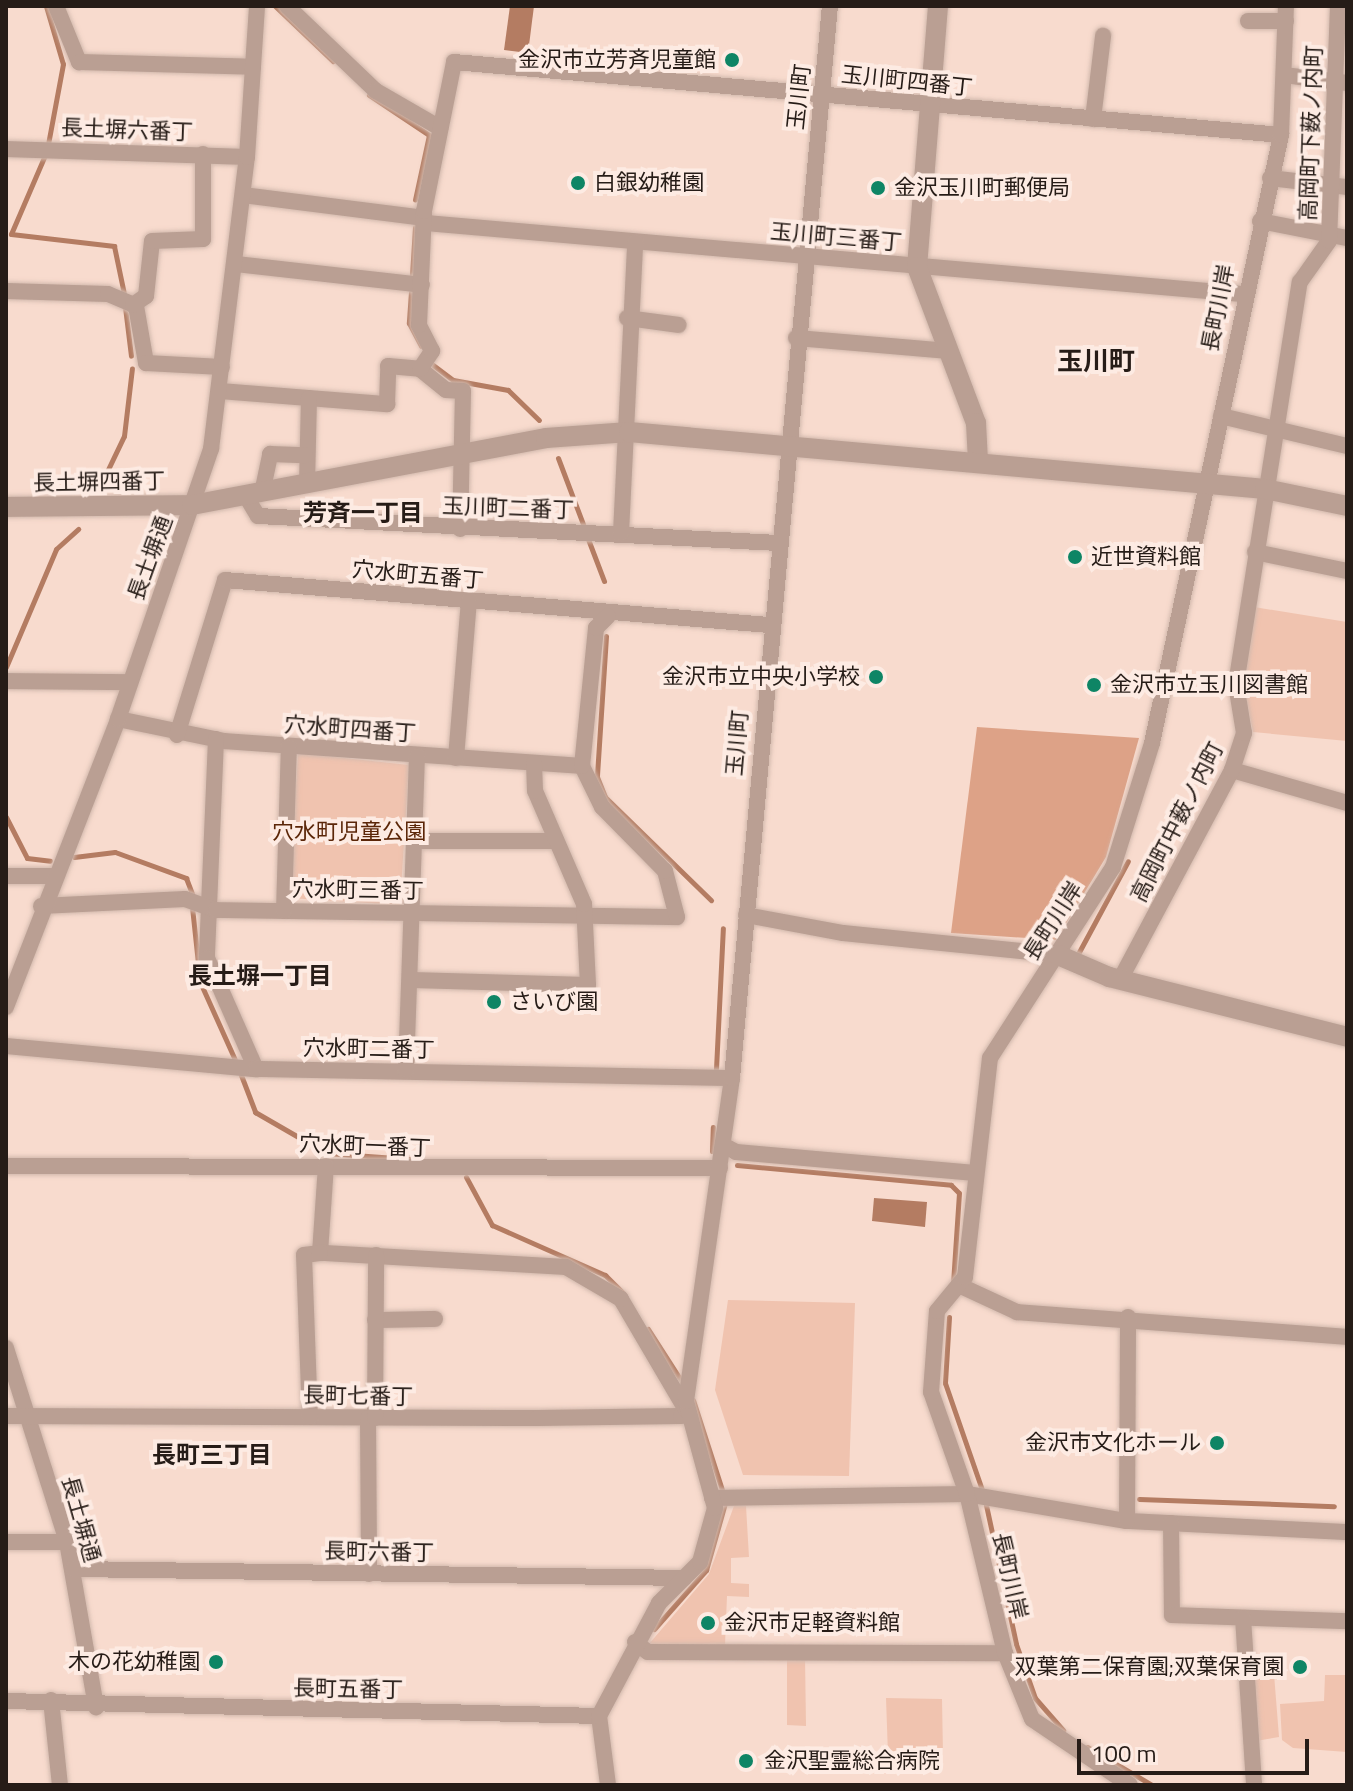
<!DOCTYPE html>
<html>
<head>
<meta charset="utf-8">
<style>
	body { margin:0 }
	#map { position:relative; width:1353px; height:1791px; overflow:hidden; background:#f8dbce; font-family:"Titillium Web","Noto Sans JP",sans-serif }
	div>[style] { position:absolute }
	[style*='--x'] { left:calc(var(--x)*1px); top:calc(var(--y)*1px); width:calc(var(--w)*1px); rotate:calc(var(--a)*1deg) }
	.green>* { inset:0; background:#f0c3af }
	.forest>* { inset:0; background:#dda287 }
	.water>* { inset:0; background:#b47c62 }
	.stream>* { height:5px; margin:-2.5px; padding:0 2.5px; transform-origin:2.5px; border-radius:2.5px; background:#b47c62 }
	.roads { filter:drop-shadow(0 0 2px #d2b9ad) drop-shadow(0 0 2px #d2b9ad) }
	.minor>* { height:16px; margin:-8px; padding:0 8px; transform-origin:8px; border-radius:8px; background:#ba9f93 }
	.tertiary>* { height:20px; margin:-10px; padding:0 10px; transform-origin:10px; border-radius:10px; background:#ba9f93 }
	.dots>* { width:22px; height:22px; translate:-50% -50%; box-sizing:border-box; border:4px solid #fdebe3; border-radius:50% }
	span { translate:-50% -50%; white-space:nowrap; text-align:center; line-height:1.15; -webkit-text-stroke:8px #fdebe3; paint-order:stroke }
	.poi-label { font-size:22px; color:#261c17 }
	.right { translate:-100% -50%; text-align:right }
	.left { translate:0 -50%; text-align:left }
	.street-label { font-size:22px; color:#261c17 }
	.park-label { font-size:22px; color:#5b2608 }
	.neighbourhood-label { font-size:24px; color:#261c17; font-weight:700 }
	.quarter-label { font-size:26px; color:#261c17; font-weight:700 }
	.frame { position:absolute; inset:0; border:8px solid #261c17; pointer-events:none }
	.scale { position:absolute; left:1077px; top:1739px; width:232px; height:36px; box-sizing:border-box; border:4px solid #261c17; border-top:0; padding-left:10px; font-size:24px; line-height:28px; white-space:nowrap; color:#261c17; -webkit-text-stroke:6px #fdebe3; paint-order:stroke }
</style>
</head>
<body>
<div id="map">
	<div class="green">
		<div style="clip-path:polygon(1254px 607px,1347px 622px,1347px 741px,1253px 732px,1243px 682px)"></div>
		<div style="clip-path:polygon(298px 753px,409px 765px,400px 905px,289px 898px)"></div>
		<div style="clip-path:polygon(728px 1300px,855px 1303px,849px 1476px,743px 1475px,715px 1390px)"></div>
		<div style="clip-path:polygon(734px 1506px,746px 1506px,749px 1557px,731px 1558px,731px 1583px,749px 1584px,749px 1597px,727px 1596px,725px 1645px,649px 1644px,709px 1574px)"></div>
		<div style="clip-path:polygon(805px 1657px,806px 1726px,787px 1725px,787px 1658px)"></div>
		<div style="clip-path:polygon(1249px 1674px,1274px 1674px,1279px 1737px,1256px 1741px)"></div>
		<div style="clip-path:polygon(1325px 1675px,1347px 1675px,1347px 1752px,1293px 1748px,1282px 1740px,1280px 1704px,1324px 1701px)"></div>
		<div style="clip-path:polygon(886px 1698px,942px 1699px,943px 1755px,888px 1755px)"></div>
	</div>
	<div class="forest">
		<div style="clip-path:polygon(977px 727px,1139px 738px,1106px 857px,1056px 940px,951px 933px)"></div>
	</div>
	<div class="water">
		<div style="clip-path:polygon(510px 6px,534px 6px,528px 53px,504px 50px)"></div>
		<div style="clip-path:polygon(874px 1198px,927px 1202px,925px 1227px,872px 1221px)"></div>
	</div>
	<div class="stream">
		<div style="--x:46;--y:6;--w:60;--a:73.7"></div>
		<div style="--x:63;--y:64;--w:81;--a:100.6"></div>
		<div style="--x:275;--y:6;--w:80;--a:43.5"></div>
		<div style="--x:369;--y:95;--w:72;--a:33.7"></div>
		<div style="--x:429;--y:135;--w:66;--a:102.2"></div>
		<div style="--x:45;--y:155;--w:86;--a:113.3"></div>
		<div style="--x:11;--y:234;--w:104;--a:6.6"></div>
		<div style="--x:114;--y:246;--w:49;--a:78.2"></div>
		<div style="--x:412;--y:275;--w:48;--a:-86.4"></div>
		<div style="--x:411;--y:292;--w:31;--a:94"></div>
		<div style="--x:409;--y:323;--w:26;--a:62"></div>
		<div style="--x:125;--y:307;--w:49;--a:83"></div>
		<div style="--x:429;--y:362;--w:30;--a:37"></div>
		<div style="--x:453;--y:380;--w:56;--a:10.3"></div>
		<div style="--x:508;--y:390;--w:43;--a:44.1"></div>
		<div style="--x:558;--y:458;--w:71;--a:69.3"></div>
		<div style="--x:101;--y:484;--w:53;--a:-64.4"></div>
		<div style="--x:124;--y:436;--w:68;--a:-83.3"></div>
		<div style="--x:588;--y:539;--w:45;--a:69.1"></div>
		<div style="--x:606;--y:636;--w:141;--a:93.7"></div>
		<div style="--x:597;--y:777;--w:22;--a:68"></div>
		<div style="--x:605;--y:797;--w:148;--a:44.2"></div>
		<div style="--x:6;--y:667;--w:128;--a:-67"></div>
		<div style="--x:56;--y:549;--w:30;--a:-42"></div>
		<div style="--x:6;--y:817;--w:46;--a:62.9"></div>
		<div style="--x:27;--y:858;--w:23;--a:7"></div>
		<div style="--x:74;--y:857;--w:41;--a:-7"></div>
		<div style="--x:115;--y:852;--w:76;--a:20.1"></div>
		<div style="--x:186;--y:878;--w:17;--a:69"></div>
		<div style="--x:192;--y:907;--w:75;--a:83.9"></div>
		<div style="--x:200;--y:982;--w:85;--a:65.8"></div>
		<div style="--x:1079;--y:952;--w:103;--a:-61.7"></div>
		<div style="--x:716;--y:1069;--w:141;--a:-87.2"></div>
		<div style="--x:241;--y:1075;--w:40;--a:69"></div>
		<div style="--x:255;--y:1112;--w:82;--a:30"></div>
		<div style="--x:326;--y:1153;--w:83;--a:4.1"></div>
		<div style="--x:712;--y:1151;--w:24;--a:-88"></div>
		<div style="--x:737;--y:1165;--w:215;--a:5.3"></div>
		<div style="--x:951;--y:1185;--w:11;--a:45"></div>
		<div style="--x:959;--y:1193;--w:91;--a:93.8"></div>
		<div style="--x:466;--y:1177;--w:55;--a:61.6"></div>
		<div style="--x:492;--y:1225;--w:124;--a:23.9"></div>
		<div style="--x:605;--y:1275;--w:27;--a:45"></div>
		<div style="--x:949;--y:1317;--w:66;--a:93.5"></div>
		<div style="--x:945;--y:1383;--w:113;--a:70.9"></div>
		<div style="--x:648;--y:1329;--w:67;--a:57.3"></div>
		<div style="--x:693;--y:1400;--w:98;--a:72.1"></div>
		<div style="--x:1139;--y:1499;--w:195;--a:2.1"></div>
		<div style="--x:986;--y:1505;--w:142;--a:77.8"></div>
		<div style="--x:1016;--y:1644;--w:57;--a:70.6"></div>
		<div style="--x:1035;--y:1698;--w:43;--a:48.8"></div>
		<div style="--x:654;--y:1629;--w:79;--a:-48.6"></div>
		<div style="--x:706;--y:1570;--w:70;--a:-74.2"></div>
		<div style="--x:1087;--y:1747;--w:75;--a:30.3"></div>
	</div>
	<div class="roads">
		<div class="minor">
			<div style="--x:56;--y:6;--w:61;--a:67.7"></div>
			<div style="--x:79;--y:62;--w:174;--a:1.6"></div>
			<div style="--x:287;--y:6;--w:123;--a:43.7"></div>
			<div style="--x:376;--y:91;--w:74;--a:30"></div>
			<div style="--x:1248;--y:21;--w:38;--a:0"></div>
			<div style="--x:1284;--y:75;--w:64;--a:7.2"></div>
			<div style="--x:1093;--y:119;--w:84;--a:-83.1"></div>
			<div style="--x:6;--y:149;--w:241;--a:1.9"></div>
			<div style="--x:1270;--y:178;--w:78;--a:6.7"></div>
			<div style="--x:243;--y:195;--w:183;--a:7.2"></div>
			<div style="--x:1260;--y:221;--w:89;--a:11.1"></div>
			<div style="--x:426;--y:223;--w:819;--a:4.97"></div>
			<div style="--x:236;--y:264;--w:187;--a:6.4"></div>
			<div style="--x:6;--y:291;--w:102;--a:1.7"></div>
			<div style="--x:108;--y:294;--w:30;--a:23"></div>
			<div style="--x:136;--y:306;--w:58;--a:80"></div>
			<div style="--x:146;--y:363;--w:76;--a:3"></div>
			<div style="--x:133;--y:305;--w:16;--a:-35"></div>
			<div style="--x:146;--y:296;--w:55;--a:-83.8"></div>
			<div style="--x:152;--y:241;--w:51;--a:-2.2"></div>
			<div style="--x:203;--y:239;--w:85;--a:-90"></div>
			<div style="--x:627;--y:318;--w:52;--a:7.7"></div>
			<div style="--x:796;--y:338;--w:154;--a:4.9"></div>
			<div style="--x:420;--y:369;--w:33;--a:39"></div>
			<div style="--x:446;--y:390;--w:17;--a:3"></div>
			<div style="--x:463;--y:391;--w:138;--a:91.2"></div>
			<div style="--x:220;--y:391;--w:168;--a:4.5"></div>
			<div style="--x:387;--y:404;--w:38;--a:-88"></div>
			<div style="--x:388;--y:366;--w:32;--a:5"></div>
			<div style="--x:420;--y:369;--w:22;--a:-56"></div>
			<div style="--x:432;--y:351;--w:29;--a:-117"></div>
			<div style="--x:419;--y:325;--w:114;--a:-87.5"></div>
			<div style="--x:424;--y:211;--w:152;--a:-78.6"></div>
			<div style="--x:454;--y:62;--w:830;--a:5.04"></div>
			<div style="--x:1221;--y:416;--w:130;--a:13.4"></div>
			<div style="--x:307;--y:485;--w:87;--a:-88.7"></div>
			<div style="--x:262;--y:493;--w:40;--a:-78"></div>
			<div style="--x:270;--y:454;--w:35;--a:2"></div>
			<div style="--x:247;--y:498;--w:21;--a:59"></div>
			<div style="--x:258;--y:516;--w:521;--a:2.97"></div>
			<div style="--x:621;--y:533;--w:291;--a:-87.2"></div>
			<div style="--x:1255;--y:552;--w:94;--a:11.7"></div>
			<div style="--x:6;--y:681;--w:123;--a:0.5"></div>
			<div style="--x:118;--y:719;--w:108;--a:11.7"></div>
			<div style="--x:224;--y:741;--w:359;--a:4"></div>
			<div style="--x:177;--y:735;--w:162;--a:-72.8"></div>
			<div style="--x:225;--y:580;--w:546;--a:4.73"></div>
			<div style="--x:216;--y:739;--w:219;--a:92.4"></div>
			<div style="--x:207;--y:958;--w:121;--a:66.2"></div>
			<div style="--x:456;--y:758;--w:158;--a:-85.3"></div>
			<div style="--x:1232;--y:770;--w:120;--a:16"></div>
			<div style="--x:414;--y:841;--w:142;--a:0"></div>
			<div style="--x:6;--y:876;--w:45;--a:0"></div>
			<div style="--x:41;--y:906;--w:144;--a:-2.8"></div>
			<div style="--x:185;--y:899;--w:33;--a:20"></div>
			<div style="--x:216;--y:910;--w:461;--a:0.9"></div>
			<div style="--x:677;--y:917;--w:48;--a:-104.6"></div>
			<div style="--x:665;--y:871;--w:90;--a:-134.5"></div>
			<div style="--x:602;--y:807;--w:46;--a:-116"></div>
			<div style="--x:582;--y:766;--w:139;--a:-84.2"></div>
			<div style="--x:596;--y:628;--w:17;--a:-45"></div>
			<div style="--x:284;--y:911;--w:164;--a:-88.3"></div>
			<div style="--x:746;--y:915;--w:99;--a:10.5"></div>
			<div style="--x:843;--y:933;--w:216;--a:5.8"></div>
			<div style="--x:1121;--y:978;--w:236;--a:-61.9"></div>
			<div style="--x:1232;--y:770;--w:39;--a:-72"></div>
			<div style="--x:1244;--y:733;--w:50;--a:-99.3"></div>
			<div style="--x:1236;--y:684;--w:407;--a:-81"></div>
			<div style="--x:1300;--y:282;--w:50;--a:-54.7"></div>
			<div style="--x:1329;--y:241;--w:235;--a:-87.8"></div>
			<div style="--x:411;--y:980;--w:177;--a:1.6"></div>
			<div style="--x:588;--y:985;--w:81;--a:-92.8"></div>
			<div style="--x:584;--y:904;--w:123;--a:-113.4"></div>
			<div style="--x:535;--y:791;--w:28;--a:-92"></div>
			<div style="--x:6;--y:1007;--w:309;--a:-68.7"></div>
			<div style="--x:118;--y:719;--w:286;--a:-71"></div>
			<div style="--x:211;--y:449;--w:294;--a:-83"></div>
			<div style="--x:247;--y:157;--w:151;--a:-86.2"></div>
			<div style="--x:6;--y:1046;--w:251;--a:5.3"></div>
			<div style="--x:256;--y:1069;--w:476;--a:1.1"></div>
			<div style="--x:406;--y:1070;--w:314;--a:-88"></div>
			<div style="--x:723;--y:1145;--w:15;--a:28"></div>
			<div style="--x:736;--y:1152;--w:240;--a:5"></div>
			<div style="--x:6;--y:1166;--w:714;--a:0.16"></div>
			<div style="--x:320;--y:1253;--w:87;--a:-86.1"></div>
			<div style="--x:961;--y:1286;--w:62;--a:24.9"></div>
			<div style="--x:1017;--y:1312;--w:331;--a:4.3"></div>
			<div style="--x:375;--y:1320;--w:60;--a:-1"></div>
			<div style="--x:6;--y:1348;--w:203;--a:72.5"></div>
			<div style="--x:67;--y:1542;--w:168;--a:80"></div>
			<div style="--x:6;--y:1416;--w:531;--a:0.22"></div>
			<div style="--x:537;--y:1418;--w:144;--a:-0.8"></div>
			<div style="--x:681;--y:1416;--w:8;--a:-50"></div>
			<div style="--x:686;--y:1410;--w:129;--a:-120.4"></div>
			<div style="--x:621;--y:1299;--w:64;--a:-149.8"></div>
			<div style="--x:566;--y:1267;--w:246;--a:-176.7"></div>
			<div style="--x:320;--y:1253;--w:16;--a:173"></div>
			<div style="--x:304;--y:1255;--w:162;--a:87.9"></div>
			<div style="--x:368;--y:1418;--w:156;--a:89.6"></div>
			<div style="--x:375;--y:1418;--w:163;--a:-89.6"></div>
			<div style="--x:712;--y:1498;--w:255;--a:-0.9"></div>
			<div style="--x:967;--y:1494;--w:162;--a:9.6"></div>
			<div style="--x:1127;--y:1521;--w:220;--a:2.9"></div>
			<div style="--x:1127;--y:1521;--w:204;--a:-89.7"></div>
			<div style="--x:1171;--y:1523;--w:92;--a:89.4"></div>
			<div style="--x:1172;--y:1615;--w:175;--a:2"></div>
			<div style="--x:6;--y:1542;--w:61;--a:0"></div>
			<div style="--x:73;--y:1569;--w:611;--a:0.84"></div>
			<div style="--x:1243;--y:1618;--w:167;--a:86.2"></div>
			<div style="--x:635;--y:1642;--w:16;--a:38"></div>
			<div style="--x:648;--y:1652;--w:357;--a:0.2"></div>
			<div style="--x:51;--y:1700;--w:85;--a:84"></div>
			<div style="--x:6;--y:1701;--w:593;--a:1.45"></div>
			<div style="--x:608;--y:1785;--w:70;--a:-97.4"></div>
			<div style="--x:599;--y:1716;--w:128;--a:-62"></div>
			<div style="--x:659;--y:1603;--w:58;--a:-45"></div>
			<div style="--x:700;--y:1562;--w:56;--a:-74.5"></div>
			<div style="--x:715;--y:1508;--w:111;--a:-105.2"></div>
			<div style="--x:686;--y:1401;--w:326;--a:-81.9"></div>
			<div style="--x:732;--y:1078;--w:1076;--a:-84.78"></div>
			<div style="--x:1130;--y:1785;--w:118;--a:-146"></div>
			<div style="--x:1032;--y:1719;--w:71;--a:-112.2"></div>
			<div style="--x:1005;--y:1653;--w:163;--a:-103.4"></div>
			<div style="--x:967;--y:1494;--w:108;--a:-109.4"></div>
			<div style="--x:931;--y:1392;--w:81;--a:-85.8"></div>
			<div style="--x:937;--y:1311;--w:44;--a:-50.5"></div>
			<div style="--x:965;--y:1277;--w:220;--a:-83.5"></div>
			<div style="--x:990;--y:1058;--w:227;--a:-57.2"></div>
			<div style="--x:1113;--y:867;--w:130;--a:-72.5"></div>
			<div style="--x:1152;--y:743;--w:622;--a:-78.02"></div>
			<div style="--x:1281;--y:135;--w:129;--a:-87.8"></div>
		</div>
		<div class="tertiary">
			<div style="--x:938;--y:6;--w:262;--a:94.6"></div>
			<div style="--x:917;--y:267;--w:167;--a:69.3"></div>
			<div style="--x:976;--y:423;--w:38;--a:87"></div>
			<div style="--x:6;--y:507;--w:186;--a:-0.6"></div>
			<div style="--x:192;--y:505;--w:360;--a:-10.7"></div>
			<div style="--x:546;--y:438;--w:83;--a:-4.1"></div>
			<div style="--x:629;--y:432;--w:639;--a:5.12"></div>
			<div style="--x:1265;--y:489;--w:84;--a:11.7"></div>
			<div style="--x:1058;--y:955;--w:56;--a:23.3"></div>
			<div style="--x:1109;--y:977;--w:245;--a:14.1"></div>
		</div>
	</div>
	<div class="dots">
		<div style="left:732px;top:60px;background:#0e8565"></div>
		<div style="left:578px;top:183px;background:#0e8565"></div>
		<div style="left:878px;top:188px;background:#0e8565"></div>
		<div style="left:1075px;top:557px;background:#0e8565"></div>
		<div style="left:876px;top:677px;background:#0e8565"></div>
		<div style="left:1094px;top:685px;background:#0e8565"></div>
		<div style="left:494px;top:1002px;background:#0e8565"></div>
		<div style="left:1217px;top:1443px;background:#0e8565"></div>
		<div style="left:708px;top:1623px;background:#0e8565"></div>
		<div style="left:216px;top:1662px;background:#0e8565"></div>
		<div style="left:1300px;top:1667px;background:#0e8565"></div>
		<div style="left:746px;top:1761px;background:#0e8565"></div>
	</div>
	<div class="poi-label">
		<span class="right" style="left:716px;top:60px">金沢市立芳斉児童館</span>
		<span class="left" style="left:594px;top:183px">白銀幼稚園</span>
		<span class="left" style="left:894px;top:188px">金沢玉川町郵便局</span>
		<span class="left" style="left:1091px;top:557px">近世資料館</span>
		<span class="right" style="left:860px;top:677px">金沢市立中央小学校</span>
		<span class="left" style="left:1110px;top:685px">金沢市立玉川図書館</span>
		<span class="left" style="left:510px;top:1002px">さいび園</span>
		<span class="right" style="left:1201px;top:1443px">金沢市文化ホール</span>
		<span class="left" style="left:724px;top:1623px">金沢市足軽資料館</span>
		<span class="right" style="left:200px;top:1662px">木の花幼稚園</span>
		<span class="right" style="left:1284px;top:1667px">双葉第二保育園;双葉保育園</span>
		<span class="left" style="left:764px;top:1761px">金沢聖霊総合病院</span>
	</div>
	<div class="street-label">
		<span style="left:907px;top:81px;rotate:6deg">玉川町四番丁</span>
		<span style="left:799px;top:97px;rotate:-84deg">玉川町</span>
		<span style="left:127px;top:130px;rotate:2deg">長土塀六番丁</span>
		<span style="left:1311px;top:133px;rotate:-88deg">高岡町下薮ノ内町</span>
		<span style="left:836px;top:237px;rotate:5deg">玉川町三番丁</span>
		<span style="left:1218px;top:308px;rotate:-79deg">長町川岸</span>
		<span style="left:99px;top:482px;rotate:-1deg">長土塀四番丁</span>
		<span style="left:508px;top:508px;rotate:2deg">玉川町二番丁</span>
		<span style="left:150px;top:558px;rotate:-70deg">長土塀通</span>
		<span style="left:418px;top:575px;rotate:5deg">穴水町五番丁</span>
		<span style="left:350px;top:729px;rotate:4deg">穴水町四番丁</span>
		<span style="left:737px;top:743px;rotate:-85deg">玉川町</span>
		<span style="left:1177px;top:822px;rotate:-63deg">高岡町中薮ノ内町</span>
		<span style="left:358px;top:890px;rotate:1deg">穴水町三番丁</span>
		<span style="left:1053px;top:921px;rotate:-57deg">長町川岸</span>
		<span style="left:369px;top:1049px;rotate:1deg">穴水町二番丁</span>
		<span style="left:365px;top:1146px;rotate:2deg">穴水町一番丁</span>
		<span style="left:358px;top:1396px;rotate:1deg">長町七番丁</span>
		<span style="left:81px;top:1519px;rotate:74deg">長土塀通</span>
		<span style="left:379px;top:1552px;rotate:1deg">長町六番丁</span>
		<span style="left:1010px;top:1576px;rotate:77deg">長町川岸</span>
		<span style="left:348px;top:1689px;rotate:1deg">長町五番丁</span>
	</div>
	<div class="park-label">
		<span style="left:349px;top:832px">穴水町児童公園</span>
	</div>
	<div class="neighbourhood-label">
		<span style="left:363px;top:513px">芳斉一丁目</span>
		<span style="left:260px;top:976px">長土塀一丁目</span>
		<span style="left:212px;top:1455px">長町三丁目</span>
	</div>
	<div class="quarter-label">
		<span style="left:1096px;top:361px">玉川町</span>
	</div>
	<div class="frame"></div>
	<div class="scale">100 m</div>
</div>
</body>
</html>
